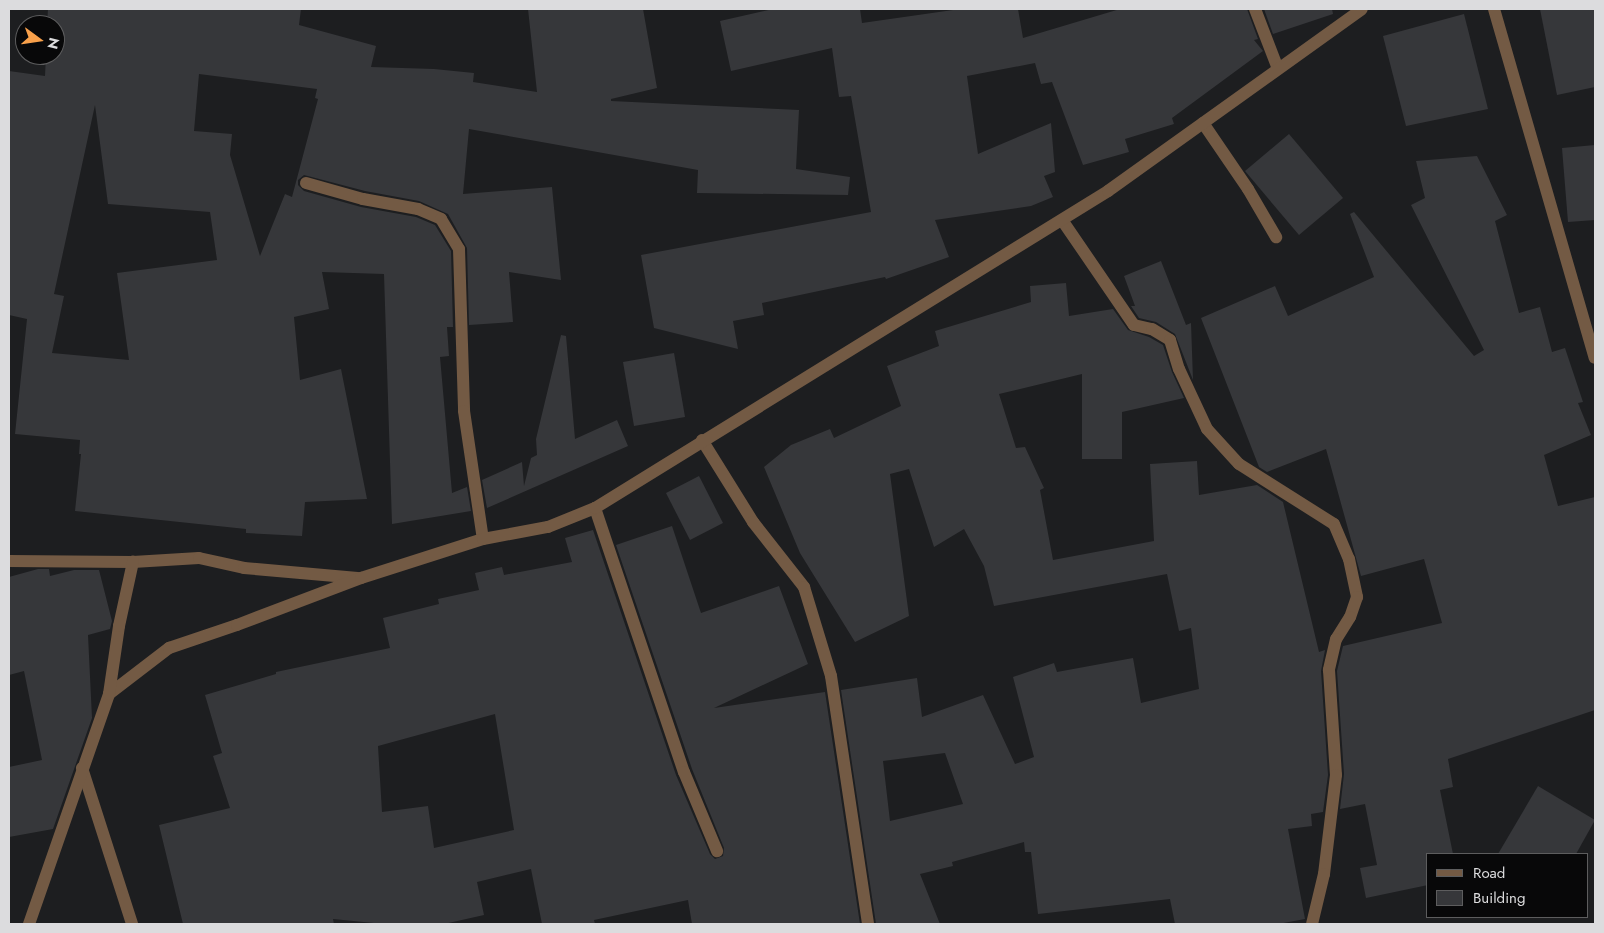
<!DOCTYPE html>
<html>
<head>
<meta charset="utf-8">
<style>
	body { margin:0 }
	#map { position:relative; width:1604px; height:933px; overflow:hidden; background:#1d1e20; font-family:Jost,sans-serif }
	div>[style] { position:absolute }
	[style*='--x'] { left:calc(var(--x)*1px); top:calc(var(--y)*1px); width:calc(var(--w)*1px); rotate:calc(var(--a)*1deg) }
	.building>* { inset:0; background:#36373a }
	.minor>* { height:12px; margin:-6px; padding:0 6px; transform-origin:6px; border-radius:6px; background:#735a44 }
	span { translate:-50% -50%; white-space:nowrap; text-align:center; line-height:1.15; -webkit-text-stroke:5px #080809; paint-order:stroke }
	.frame { position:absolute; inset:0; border:10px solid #dcdcde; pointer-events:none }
	.legend { position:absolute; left:1426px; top:853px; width:162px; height:65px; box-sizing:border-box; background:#080809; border:1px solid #5d5d5e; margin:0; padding:6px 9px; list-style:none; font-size:15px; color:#dcdcde }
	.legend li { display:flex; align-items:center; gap:10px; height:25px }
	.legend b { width:25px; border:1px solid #5d5d5e }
	.north { position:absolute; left:15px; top:15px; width:50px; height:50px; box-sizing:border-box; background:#080809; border:1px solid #5d5d5e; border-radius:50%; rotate:104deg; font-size:14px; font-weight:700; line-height:20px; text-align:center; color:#dcdcde }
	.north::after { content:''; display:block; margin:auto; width:18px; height:22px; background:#f8a04b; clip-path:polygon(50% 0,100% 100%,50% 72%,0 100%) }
</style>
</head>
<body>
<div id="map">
	<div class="building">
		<div style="clip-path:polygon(evenodd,48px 9px,301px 9px,299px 25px,376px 46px,371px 67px,434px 69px,474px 73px,473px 82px,537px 92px,528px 9px,643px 9px,657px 88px,611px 99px,611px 101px,799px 110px,796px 169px,850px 177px,848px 195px,697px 193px,698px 170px,469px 129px,463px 194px,552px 187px,561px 280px,509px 272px,513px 322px,469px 325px,467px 248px,448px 214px,419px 201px,365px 191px,304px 175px,298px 180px,298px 185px,304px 191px,361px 207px,416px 217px,435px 225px,451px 251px,453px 327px,447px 327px,449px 356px,440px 357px,452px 493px,467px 487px,471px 511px,392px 524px,384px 274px,322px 272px,329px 309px,294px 317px,300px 380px,341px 369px,367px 499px,305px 502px,302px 536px,246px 533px,246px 529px,75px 511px,81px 454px,79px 454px,80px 440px,15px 434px,27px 319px,9px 315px,9px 71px,45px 76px,46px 55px,55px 55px,55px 25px,47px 25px,48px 9px,199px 74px,317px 89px,315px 98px,318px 99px,292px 197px,285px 194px,260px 256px,230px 155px,232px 134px,194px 131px,199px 74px,48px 9px,95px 105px,108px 204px,210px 212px,217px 260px,117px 273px,129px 360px,52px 353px,64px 296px,54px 294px,95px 105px)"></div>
		<div style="clip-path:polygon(773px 9px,860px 9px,862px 23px,960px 9px,1018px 9px,1023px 38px,1120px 9px,1247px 9px,1258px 39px,1254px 40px,1263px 51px,1172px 118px,1174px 124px,1125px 139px,1129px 152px,1083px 165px,1052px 82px,1041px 84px,1035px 63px,967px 76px,978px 154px,1051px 123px,1055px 172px,1044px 176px,1053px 197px,1031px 206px,935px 220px,949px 257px,886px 279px,885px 277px,762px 303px,764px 315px,733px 321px,738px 349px,654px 328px,641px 255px,871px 212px,851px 96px,839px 97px,832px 48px,731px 71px,720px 21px)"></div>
		<div style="clip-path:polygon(1264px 9px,1332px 9px,1333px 14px,1273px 34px)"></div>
		<div style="clip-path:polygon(1540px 9px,1595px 9px,1595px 87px,1557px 95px)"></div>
		<div style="clip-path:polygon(1464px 14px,1488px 109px,1406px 126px,1383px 36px)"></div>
		<div style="clip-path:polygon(1289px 134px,1343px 198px,1299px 235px,1245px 171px)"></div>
		<div style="clip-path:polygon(1595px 145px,1595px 220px,1568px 222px,1562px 148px)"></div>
		<div style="clip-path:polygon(1477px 156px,1507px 215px,1495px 221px,1519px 313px,1540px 307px,1552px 352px,1565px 348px,1583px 402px,1578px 403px,1591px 435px,1544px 455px,1558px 506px,1595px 497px,1595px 710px,1448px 759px,1453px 787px,1440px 790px,1453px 854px,1428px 854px,1428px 885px,1366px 898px,1360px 868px,1377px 865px,1365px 804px,1340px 809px,1344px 774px,1337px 671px,1343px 646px,1442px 623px,1424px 559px,1361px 576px,1326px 449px,1267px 472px,1259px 467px,1201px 318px,1275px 286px,1288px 316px,1374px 277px,1350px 214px,1354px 212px,1474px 356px,1484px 350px,1411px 205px,1425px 198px,1416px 161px)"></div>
		<div style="clip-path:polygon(1161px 261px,1186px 325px,1191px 323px,1193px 380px,1175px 334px,1156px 322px,1139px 318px,1131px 306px,1135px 306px,1124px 276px)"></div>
		<div style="clip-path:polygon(evenodd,1066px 283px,1069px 316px,1113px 309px,1128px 330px,1149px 337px,1163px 345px,1172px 372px,1184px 398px,1122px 412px,1122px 459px,1082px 459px,1082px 374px,999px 394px,1016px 448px,1025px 447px,1044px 488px,1040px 490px,1053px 560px,1154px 541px,1150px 464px,1197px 461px,1199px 495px,1257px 485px,1283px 502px,1319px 652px,1325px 650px,1321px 671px,1328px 775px,1323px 812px,1311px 814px,1312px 826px,1288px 829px,1305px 919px,1278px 924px,1175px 924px,1170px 899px,1038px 914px,1031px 852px,1025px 852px,1024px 842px,952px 862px,953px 866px,920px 874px,940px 924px,876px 924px,841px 690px,917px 678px,922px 717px,983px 695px,1015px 764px,1034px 757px,1013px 677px,1054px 663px,1057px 672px,1133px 658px,1141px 703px,1199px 689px,1191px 628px,1179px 631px,1167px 574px,994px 606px,984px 566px,964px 529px,934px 547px,909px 469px,890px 474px,909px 616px,855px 642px,800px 553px,764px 467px,791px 445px,830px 429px,834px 438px,901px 406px,887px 366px,939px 346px,935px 331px,1031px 302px,1030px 286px,1066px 283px,945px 753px,963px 804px,890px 821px,883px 761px,945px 753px)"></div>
		<div style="clip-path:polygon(561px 335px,566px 336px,575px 439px,617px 420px,628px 446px,487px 508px,482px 480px,522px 462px,524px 486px,531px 458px,537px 455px,536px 439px)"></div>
		<div style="clip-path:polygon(674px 353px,685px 417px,634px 426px,623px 362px)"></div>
		<div style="clip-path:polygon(699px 476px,723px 523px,690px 540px,666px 493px)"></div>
		<div style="clip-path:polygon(evenodd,672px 526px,701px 613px,779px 586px,808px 664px,714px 708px,825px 692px,860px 924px,692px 924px,688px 900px,594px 920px,595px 924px,542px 924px,531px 869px,477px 882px,484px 915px,444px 924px,384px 924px,333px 919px,334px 924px,183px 924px,159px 825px,230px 808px,213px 756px,222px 753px,205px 695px,276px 674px,276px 672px,390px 648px,383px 618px,439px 604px,438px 599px,479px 590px,475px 573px,502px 567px,504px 575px,572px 562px,565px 538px,593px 530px,676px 775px,710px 854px,715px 859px,723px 856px,724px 848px,692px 769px,616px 545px,672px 526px,495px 714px,514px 830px,434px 848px,428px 806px,382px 812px,378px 746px,495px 714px)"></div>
		<div style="clip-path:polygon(38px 569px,49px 569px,50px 576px,74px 570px,99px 570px,112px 621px,110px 629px,88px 635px,92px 718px,53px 829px,9px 837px,9px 767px,42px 760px,24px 671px,9px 675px,9px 577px)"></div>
		<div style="clip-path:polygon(1538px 786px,1595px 820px,1576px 854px,1498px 854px)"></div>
	</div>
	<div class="minor">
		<div style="--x:1255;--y:9;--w:64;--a:69"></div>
		<div style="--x:1494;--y:9;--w:363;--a:73.9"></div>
		<div style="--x:1203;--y:123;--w:80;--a:55.7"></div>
		<div style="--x:1248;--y:189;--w:56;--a:59.7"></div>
		<div style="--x:306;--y:183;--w:59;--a:15.7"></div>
		<div style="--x:363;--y:199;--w:56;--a:10.3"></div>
		<div style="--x:418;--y:209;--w:25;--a:23"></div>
		<div style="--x:441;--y:219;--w:35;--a:59"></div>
		<div style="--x:459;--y:249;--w:162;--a:88.2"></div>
		<div style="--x:464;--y:411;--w:129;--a:81.6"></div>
		<div style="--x:1062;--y:220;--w:127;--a:55.6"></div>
		<div style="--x:1134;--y:325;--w:18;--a:13"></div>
		<div style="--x:1152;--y:329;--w:21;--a:31"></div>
		<div style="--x:1170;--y:340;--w:30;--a:73"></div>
		<div style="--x:1179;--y:369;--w:66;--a:65"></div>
		<div style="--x:1207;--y:429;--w:47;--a:47.6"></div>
		<div style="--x:1239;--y:464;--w:112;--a:32.3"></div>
		<div style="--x:1334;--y:524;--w:38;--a:67"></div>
		<div style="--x:1349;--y:559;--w:39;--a:78"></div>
		<div style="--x:1357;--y:597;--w:21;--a:109"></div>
		<div style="--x:1350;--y:617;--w:26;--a:122"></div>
		<div style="--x:1336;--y:639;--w:32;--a:103"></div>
		<div style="--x:1329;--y:670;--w:105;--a:86.2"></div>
		<div style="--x:1336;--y:775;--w:100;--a:96.9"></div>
		<div style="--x:1324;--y:874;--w:51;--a:103.5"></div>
		<div style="--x:702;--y:440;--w:97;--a:58.1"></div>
		<div style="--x:753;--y:522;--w:83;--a:51.9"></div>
		<div style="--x:804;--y:587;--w:93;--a:73.1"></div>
		<div style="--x:831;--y:676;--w:251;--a:81.5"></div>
		<div style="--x:595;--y:508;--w:279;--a:71.4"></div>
		<div style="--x:684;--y:772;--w:86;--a:67.3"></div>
		<div style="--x:9;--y:561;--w:124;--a:0.5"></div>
		<div style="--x:133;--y:562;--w:66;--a:-3.5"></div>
		<div style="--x:199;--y:558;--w:46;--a:12.5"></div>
		<div style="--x:244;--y:568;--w:114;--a:5"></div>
		<div style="--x:109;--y:694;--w:76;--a:-37.5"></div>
		<div style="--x:169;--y:648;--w:72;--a:-18.7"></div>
		<div style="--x:237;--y:625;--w:133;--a:-20.8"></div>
		<div style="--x:361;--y:578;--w:128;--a:-17.7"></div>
		<div style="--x:483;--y:539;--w:66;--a:-10.5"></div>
		<div style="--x:548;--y:527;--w:51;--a:-22"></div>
		<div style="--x:595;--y:508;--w:603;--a:-31.71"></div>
		<div style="--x:1108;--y:191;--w:312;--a:-35.6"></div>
		<div style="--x:82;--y:768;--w:164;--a:72.2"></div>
		<div style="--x:29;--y:924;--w:244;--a:-70.8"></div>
		<div style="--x:109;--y:694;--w:69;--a:-81.6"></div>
		<div style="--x:119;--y:626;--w:66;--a:-77.7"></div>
	</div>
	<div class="frame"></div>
	<ul class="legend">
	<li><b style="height:6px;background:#735a44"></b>Road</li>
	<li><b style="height:14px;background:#36373a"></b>Building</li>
	</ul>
	<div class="north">N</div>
</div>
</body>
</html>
